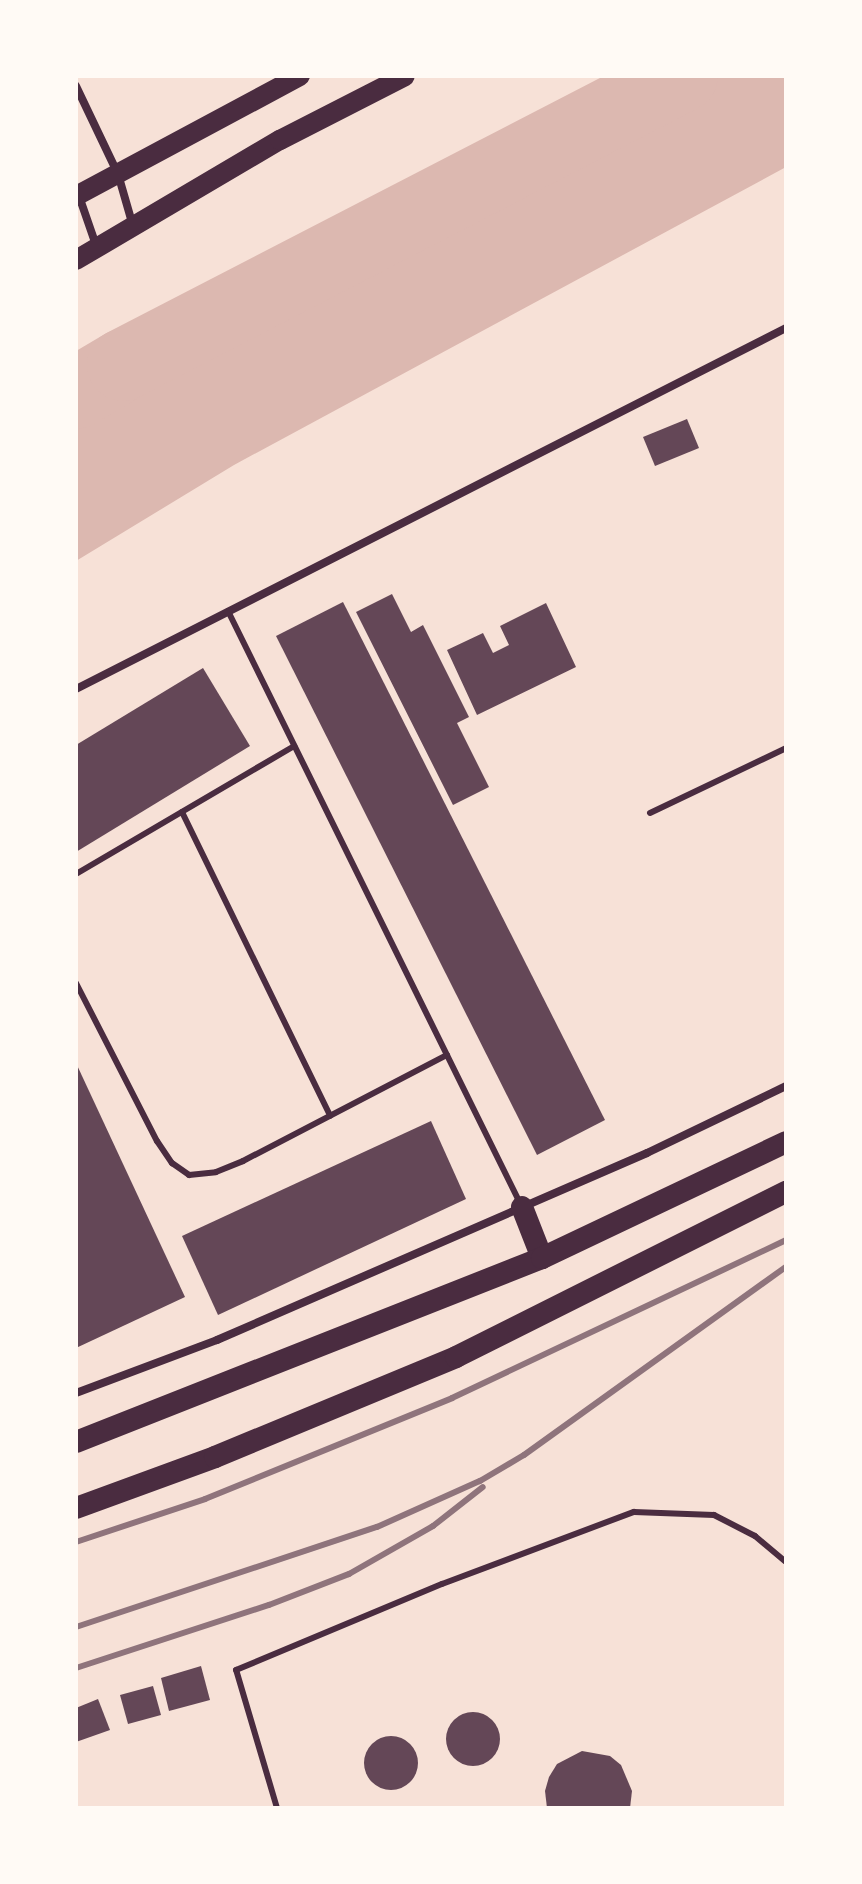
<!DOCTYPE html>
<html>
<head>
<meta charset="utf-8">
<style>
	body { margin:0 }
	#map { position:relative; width:862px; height:1884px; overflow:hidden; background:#f7e1d7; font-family:"DM Sans",sans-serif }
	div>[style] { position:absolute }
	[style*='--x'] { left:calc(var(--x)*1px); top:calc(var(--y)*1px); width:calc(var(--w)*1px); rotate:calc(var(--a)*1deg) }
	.water>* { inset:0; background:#dcb8b0 }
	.river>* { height:72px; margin:-36px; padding:0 36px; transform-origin:36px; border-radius:36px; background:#dcb8b0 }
	.building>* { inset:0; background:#644757 }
	.round { border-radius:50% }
	.service>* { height:6px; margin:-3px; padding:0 3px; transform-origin:3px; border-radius:3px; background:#4a2c40 }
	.minor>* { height:8px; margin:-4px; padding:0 4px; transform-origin:4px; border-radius:4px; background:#4a2c40 }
	.primary>* { height:20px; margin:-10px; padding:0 10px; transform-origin:10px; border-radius:10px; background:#4a2c40 }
	.trunk>* { height:22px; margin:-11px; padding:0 11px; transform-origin:11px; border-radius:11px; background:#4a2c40 }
	.rail>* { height:6px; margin:-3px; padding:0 3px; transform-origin:3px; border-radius:3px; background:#8f747c }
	span { translate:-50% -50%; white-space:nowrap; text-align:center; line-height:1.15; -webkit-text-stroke:8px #fffaf5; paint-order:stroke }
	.frame { position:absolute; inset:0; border:78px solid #fffaf5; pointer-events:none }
</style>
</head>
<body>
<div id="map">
	<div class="water">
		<div style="clip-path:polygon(682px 76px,786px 76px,786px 167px,234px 465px,76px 561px,76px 393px,123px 365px)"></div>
	</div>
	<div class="river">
		<div style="--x:76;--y:393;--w:55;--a:-30.8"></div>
		<div style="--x:123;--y:365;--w:629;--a:-27.34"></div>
	</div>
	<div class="building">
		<div style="clip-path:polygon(687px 419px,699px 448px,655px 466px,643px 437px)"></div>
		<div style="clip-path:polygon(392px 594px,411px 632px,423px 625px,469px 717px,457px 723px,489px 787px,453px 805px,356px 612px)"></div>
		<div style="clip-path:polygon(343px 602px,605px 1120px,537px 1155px,276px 636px)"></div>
		<div style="clip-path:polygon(546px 603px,576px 667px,477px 715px,447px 650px,483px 633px,493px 653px,509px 645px,500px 626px)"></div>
		<div style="clip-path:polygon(203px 668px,250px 746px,76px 852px,76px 745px)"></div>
		<div style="clip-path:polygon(76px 1063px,185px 1297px,76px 1348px)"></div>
		<div style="clip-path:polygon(431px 1121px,466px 1199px,218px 1315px,182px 1236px)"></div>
		<div style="clip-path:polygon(201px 1666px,210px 1700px,169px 1711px,161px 1678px)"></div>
		<div style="clip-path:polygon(153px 1686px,161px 1715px,128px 1724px,120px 1695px)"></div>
		<div style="clip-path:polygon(98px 1699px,110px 1730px,76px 1742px,76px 1708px)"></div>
		<div class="round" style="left:446px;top:1712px;width:54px;height:54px"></div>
		<div class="round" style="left:364px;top:1736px;width:54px;height:54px"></div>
		<div style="clip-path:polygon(582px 1751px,610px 1756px,621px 1765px,632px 1791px,630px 1808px,547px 1808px,545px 1791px,549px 1777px,557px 1764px)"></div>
	</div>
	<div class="service">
		<div style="--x:228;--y:611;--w:660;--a:63.75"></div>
		<div style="--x:182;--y:812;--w:338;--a:64"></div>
		<div style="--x:650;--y:813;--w:151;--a:-25.5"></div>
		<div style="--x:76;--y:874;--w:253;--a:-30.4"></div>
		<div style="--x:76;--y:983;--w:178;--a:62.9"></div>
		<div style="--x:157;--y:1141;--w:27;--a:56"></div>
		<div style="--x:172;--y:1163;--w:21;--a:35"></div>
		<div style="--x:189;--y:1175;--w:27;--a:-6"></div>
		<div style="--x:216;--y:1172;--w:29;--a:-22"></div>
		<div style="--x:243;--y:1161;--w:230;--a:-27.5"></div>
		<div style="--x:277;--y:1808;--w:144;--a:-106.5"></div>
		<div style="--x:236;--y:1670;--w:223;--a:-22.7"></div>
		<div style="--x:442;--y:1584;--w:205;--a:-20.6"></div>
		<div style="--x:634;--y:1512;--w:80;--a:2.1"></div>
		<div style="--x:714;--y:1515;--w:46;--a:27.1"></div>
		<div style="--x:755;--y:1536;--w:40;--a:40"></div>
	</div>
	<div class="minor">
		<div style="--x:76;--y:86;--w:98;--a:64.5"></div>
		<div style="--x:118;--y:174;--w:54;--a:73.9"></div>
		<div style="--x:79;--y:196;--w:55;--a:70.9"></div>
		<div style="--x:76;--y:689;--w:797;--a:-26.95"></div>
		<div style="--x:76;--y:1393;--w:151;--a:-20.6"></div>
		<div style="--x:217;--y:1340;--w:469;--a:-23.5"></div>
		<div style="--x:647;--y:1153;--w:154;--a:-25.7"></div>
	</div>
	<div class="primary">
		<div style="--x:76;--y:196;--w:254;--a:-28.2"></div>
		<div style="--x:76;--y:260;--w:237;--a:-30.5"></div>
		<div style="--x:280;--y:140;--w:140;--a:-27.1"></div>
	</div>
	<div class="trunk">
		<div style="--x:522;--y:1207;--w:55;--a:68.6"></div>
		<div style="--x:76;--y:1442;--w:501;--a:-21.55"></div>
		<div style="--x:542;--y:1258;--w:270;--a:-25.4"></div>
		<div style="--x:76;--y:1508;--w:148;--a:-20.1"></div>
		<div style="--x:215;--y:1457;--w:261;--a:-22.5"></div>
		<div style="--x:456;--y:1357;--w:369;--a:-26.6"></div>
	</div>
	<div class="rail">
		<div style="--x:76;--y:1542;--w:136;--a:-18.4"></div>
		<div style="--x:205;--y:1499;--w:267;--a:-22.2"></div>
		<div style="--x:452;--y:1398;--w:369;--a:-25.3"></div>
		<div style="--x:76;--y:1627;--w:317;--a:-18.4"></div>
		<div style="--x:377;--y:1527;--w:113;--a:-24.1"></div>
		<div style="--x:480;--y:1481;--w:51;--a:-30.6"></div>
		<div style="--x:524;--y:1455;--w:322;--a:-35.7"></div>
		<div style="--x:76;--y:1668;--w:203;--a:-18.1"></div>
		<div style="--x:269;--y:1605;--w:86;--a:-21.2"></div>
		<div style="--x:349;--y:1574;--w:97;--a:-29.7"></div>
		<div style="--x:433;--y:1526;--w:63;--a:-38"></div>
	</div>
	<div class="frame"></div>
</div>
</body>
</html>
